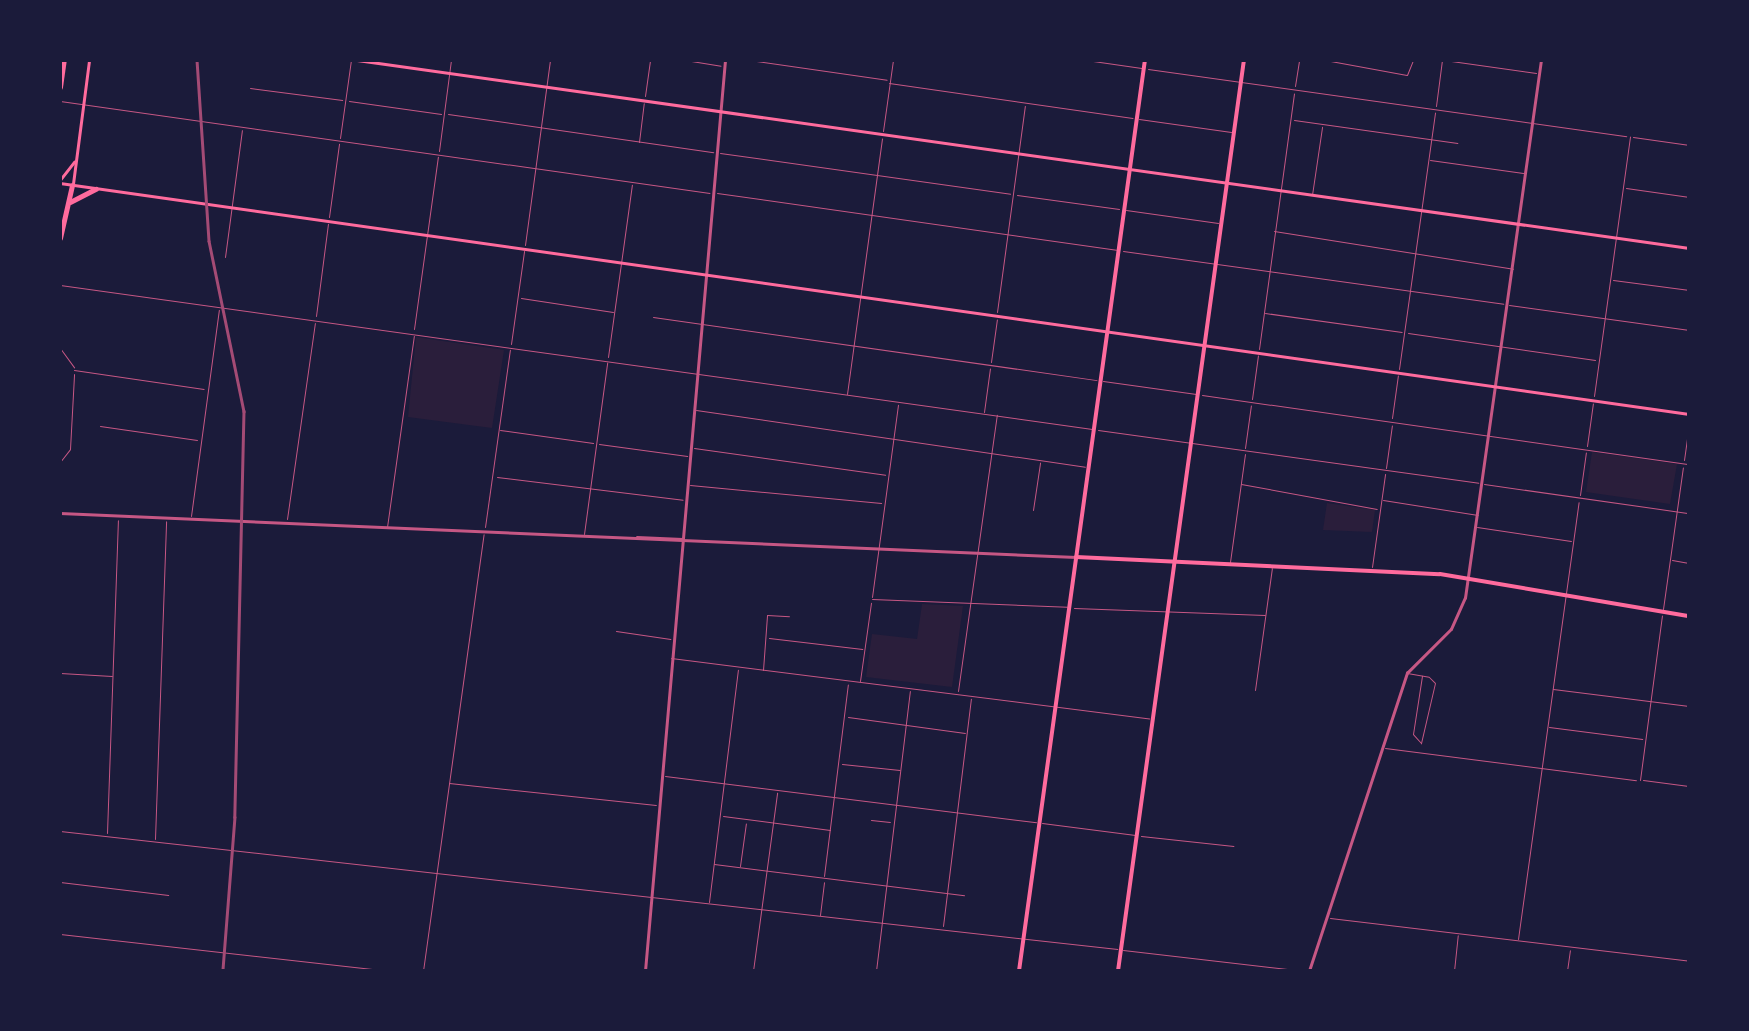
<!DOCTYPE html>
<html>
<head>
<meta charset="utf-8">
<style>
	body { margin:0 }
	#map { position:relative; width:1749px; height:1031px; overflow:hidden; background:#1b1b3a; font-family:Lora,serif }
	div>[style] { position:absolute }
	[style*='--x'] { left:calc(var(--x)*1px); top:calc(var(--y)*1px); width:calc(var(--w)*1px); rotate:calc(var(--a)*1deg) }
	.green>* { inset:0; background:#2a1e3b }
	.service>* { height:1px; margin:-0.5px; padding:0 0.5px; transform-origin:0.5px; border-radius:0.5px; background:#c65784 }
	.minor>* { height:1px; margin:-0.5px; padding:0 0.5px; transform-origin:0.5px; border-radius:0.5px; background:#c65784 }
	.tertiary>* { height:2.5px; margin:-1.25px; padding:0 1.25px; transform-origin:1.25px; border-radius:1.25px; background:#c65784 }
	.secondary>* { height:2.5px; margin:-1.25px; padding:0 1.25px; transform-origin:1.25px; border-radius:1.25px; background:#ff6b9d }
	.primary>* { height:4px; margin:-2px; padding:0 2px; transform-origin:2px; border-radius:2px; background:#ff6b9d }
	.motorway>* { height:5px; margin:-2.5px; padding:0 2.5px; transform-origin:2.5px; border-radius:2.5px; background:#ff6b9d }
	.rail>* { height:2.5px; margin:-1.25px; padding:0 1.25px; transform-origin:1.25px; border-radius:1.25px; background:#a44b75 }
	span { translate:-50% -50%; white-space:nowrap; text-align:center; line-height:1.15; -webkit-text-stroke:10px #1b1b3a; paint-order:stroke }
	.frame { position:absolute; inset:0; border:62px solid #1b1b3a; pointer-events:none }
</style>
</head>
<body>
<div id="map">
	<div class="green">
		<div style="clip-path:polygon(416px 337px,504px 350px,492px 428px,408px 417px)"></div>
		<div style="clip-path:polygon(1592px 452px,1677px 464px,1670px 504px,1586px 492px)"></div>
		<div style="clip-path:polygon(1327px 503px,1375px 510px,1372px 532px,1323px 530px)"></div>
		<div style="clip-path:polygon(922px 604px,963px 606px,952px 687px,866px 677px,872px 634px,917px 639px)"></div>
	</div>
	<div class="service">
		<div style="--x:685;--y:60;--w:36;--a:9"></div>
		<div style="--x:749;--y:60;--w:139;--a:8.2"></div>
		<div style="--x:1444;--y:60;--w:93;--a:8"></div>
		<div style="--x:250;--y:88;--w:93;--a:7.4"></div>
		<div style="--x:349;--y:101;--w:93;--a:8"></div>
		<div style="--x:448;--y:114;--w:268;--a:8.2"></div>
		<div style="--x:720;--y:153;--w:293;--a:8"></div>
		<div style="--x:1017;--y:195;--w:103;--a:7.8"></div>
		<div style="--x:1126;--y:210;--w:93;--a:8"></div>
		<div style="--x:1274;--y:231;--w:242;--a:9"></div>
		<div style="--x:769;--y:638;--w:94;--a:6.7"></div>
		<div style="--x:60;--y:673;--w:52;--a:3.3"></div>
		<div style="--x:1407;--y:673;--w:22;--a:10"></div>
		<div style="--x:1429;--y:677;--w:8;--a:45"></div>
		<div style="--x:1435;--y:683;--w:62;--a:103.1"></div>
		<div style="--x:1421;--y:743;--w:12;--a:-132"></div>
		<div style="--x:1413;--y:734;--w:59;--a:-81.2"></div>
	</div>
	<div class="minor">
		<div style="--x:1086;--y:60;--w:56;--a:8.3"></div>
		<div style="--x:1325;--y:60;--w:83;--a:10.4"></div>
		<div style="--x:1407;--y:75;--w:16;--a:-68"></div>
		<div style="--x:1148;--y:69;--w:483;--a:8"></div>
		<div style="--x:889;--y:83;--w:246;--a:8.2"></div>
		<div style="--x:1295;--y:86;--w:26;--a:-81"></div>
		<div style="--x:645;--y:96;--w:36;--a:-82"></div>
		<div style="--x:60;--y:101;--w:656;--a:8.06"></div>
		<div style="--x:1436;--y:106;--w:46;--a:-82.6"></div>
		<div style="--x:1139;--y:119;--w:93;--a:8"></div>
		<div style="--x:1294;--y:120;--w:165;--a:8"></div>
		<div style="--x:883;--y:131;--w:72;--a:-82"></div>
		<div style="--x:1633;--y:137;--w:57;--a:8.1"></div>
		<div style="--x:340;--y:138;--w:79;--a:-82"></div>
		<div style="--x:639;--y:142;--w:39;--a:-83"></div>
		<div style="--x:439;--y:151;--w:92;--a:-82.5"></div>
		<div style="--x:1430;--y:160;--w:94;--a:8"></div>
		<div style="--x:1626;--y:188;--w:64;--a:8.1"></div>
		<div style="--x:717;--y:193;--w:403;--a:8.1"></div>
		<div style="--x:1312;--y:195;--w:69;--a:-81.6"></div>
		<div style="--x:329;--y:217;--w:74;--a:-82.2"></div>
		<div style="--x:525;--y:245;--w:187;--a:-82.3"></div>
		<div style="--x:1123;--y:251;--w:384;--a:7.9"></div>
		<div style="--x:225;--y:257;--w:128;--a:-82.4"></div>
		<div style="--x:1613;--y:280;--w:77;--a:7.5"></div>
		<div style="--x:60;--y:285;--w:1042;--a:7.94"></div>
		<div style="--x:521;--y:298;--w:93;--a:8.7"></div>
		<div style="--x:1509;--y:305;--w:182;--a:7.9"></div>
		<div style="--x:997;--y:312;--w:208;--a:-82.3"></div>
		<div style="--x:1265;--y:313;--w:138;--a:7.9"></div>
		<div style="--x:316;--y:316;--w:93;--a:-82.6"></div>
		<div style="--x:653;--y:317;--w:448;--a:8.1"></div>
		<div style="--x:414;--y:329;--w:174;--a:-82.1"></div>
		<div style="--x:1408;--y:333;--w:189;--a:8.2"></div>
		<div style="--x:511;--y:344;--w:94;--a:-82"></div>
		<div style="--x:60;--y:348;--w:24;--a:54"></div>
		<div style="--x:1259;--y:349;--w:258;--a:-82.2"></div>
		<div style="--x:608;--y:357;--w:174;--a:-82.1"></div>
		<div style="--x:991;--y:362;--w:43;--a:-82.1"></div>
		<div style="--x:1399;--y:369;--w:259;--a:-82"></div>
		<div style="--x:74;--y:370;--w:131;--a:8.3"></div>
		<div style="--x:1103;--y:381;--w:94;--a:8"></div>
		<div style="--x:847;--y:394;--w:258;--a:-82.2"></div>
		<div style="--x:1202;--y:395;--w:492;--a:8.1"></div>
		<div style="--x:1594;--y:396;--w:262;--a:-82.1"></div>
		<div style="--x:1252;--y:399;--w:44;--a:-82.2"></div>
		<div style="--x:696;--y:410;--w:393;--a:8.3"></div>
		<div style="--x:984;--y:412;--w:44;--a:-82.2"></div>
		<div style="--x:1392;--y:418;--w:43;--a:-82.1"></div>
		<div style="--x:100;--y:426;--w:98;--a:8.2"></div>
		<div style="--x:500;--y:430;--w:94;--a:8"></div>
		<div style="--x:1098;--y:430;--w:384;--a:7.9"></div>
		<div style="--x:599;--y:444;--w:89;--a:7.8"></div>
		<div style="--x:1587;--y:446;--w:43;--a:-82.1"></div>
		<div style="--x:694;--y:448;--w:193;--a:8"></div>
		<div style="--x:1245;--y:448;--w:43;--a:-82.1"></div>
		<div style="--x:1684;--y:460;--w:36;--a:-82"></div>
		<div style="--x:60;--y:462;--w:16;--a:-52"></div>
		<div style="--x:70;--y:449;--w:75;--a:-86.9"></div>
		<div style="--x:1386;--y:468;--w:43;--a:-82.1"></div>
		<div style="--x:497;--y:477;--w:187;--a:7"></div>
		<div style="--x:1241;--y:484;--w:138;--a:10.4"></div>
		<div style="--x:1484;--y:484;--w:207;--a:8.1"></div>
		<div style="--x:690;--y:485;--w:192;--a:5.4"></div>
		<div style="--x:1580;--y:495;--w:43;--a:-82.1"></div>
		<div style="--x:1383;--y:500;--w:96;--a:9"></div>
		<div style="--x:1033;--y:510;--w:48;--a:-81.5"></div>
		<div style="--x:191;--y:516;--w:208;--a:-82.3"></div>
		<div style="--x:287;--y:519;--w:198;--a:-81.9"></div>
		<div style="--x:387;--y:527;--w:193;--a:-82"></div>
		<div style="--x:485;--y:527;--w:179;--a:-82"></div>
		<div style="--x:1477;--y:527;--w:95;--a:8.5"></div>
		<div style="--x:584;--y:534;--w:173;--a:-82.3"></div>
		<div style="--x:1672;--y:560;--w:17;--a:10"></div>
		<div style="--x:1230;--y:562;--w:109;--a:-82.1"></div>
		<div style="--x:1372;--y:567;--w:94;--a:-82"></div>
		<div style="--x:872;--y:597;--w:194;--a:-82.3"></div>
		<div style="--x:872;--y:599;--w:195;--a:2.3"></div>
		<div style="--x:1074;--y:608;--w:191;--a:2.1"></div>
		<div style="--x:1663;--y:609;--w:143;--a:-82"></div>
		<div style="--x:616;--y:631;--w:55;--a:8.4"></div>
		<div style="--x:671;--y:658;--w:482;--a:7.2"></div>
		<div style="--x:763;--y:670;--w:55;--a:-85.8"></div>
		<div style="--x:767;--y:615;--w:22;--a:3"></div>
		<div style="--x:860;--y:681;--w:79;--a:-82"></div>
		<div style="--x:1553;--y:689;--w:137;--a:7.1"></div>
		<div style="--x:1255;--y:690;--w:123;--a:-82.1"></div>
		<div style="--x:958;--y:691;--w:279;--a:-82"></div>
		<div style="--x:848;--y:717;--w:118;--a:7.8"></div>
		<div style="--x:1549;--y:727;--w:94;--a:7.4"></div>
		<div style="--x:1385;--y:748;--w:253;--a:7.3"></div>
		<div style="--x:842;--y:764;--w:58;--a:5.9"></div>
		<div style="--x:665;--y:776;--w:374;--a:7.1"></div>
		<div style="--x:1640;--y:780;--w:166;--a:-82.4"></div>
		<div style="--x:1643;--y:780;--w:46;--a:7.4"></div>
		<div style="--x:449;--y:783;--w:208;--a:6.1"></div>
		<div style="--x:723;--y:816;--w:108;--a:7.5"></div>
		<div style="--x:871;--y:820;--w:19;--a:6"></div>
		<div style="--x:1042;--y:823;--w:94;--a:7.4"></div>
		<div style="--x:60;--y:831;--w:1064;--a:6.37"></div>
		<div style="--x:107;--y:833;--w:313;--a:-88"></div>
		<div style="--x:1141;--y:836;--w:93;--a:6.2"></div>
		<div style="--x:155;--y:839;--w:318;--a:-88"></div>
		<div style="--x:714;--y:864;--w:252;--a:7.1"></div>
		<div style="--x:740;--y:866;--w:43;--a:-82.1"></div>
		<div style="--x:824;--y:876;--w:193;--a:-82.9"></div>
		<div style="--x:60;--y:882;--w:109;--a:6.9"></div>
		<div style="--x:709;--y:902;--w:234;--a:-82.9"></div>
		<div style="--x:820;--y:915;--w:33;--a:-83"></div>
		<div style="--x:1330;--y:918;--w:362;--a:6.8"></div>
		<div style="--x:943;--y:926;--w:229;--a:-83"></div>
		<div style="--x:60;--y:934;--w:332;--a:6.4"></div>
		<div style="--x:1518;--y:939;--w:441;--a:-82.1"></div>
		<div style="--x:1123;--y:950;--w:183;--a:6.6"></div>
		<div style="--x:423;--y:971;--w:441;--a:-82.1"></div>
		<div style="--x:753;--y:971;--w:180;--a:-82.3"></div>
		<div style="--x:876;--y:971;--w:282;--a:-83.1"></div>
		<div style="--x:1454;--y:971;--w:36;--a:-84"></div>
		<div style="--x:1567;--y:971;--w:21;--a:-82"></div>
	</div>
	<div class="tertiary">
		<div style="--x:60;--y:513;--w:1017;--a:2.48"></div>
		<div style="--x:637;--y:537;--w:45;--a:2.5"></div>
		<div style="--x:645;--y:971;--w:915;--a:-84.98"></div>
		<div style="--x:1309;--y:971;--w:314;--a:-71.8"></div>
		<div style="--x:1407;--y:673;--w:62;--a:-45"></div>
		<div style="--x:1451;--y:629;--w:34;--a:-66"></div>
		<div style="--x:1465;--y:598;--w:543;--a:-81.96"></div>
	</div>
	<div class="secondary">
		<div style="--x:357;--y:60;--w:1345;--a:8.03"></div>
		<div style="--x:60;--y:180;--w:23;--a:-52"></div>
		<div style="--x:60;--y:183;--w:1645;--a:8.07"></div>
		<div style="--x:73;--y:184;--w:125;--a:-82.6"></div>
	</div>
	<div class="primary">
		<div style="--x:1076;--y:557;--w:364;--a:2.7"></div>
		<div style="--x:1440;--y:574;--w:253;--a:9.6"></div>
		<div style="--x:1019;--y:971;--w:920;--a:-82.13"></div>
		<div style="--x:1118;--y:971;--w:920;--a:-82.13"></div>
	</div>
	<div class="motorway">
		<div style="--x:60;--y:87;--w:27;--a:-82"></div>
		<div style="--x:70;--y:202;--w:29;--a:-27"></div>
		<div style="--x:60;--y:238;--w:54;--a:-77.2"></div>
	</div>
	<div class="rail">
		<div style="--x:197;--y:60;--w:181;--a:86.2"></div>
		<div style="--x:209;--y:241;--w:174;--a:78.4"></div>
		<div style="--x:244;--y:411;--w:406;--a:91.3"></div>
		<div style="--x:235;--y:817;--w:154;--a:94.5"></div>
	</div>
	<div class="frame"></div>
</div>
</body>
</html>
